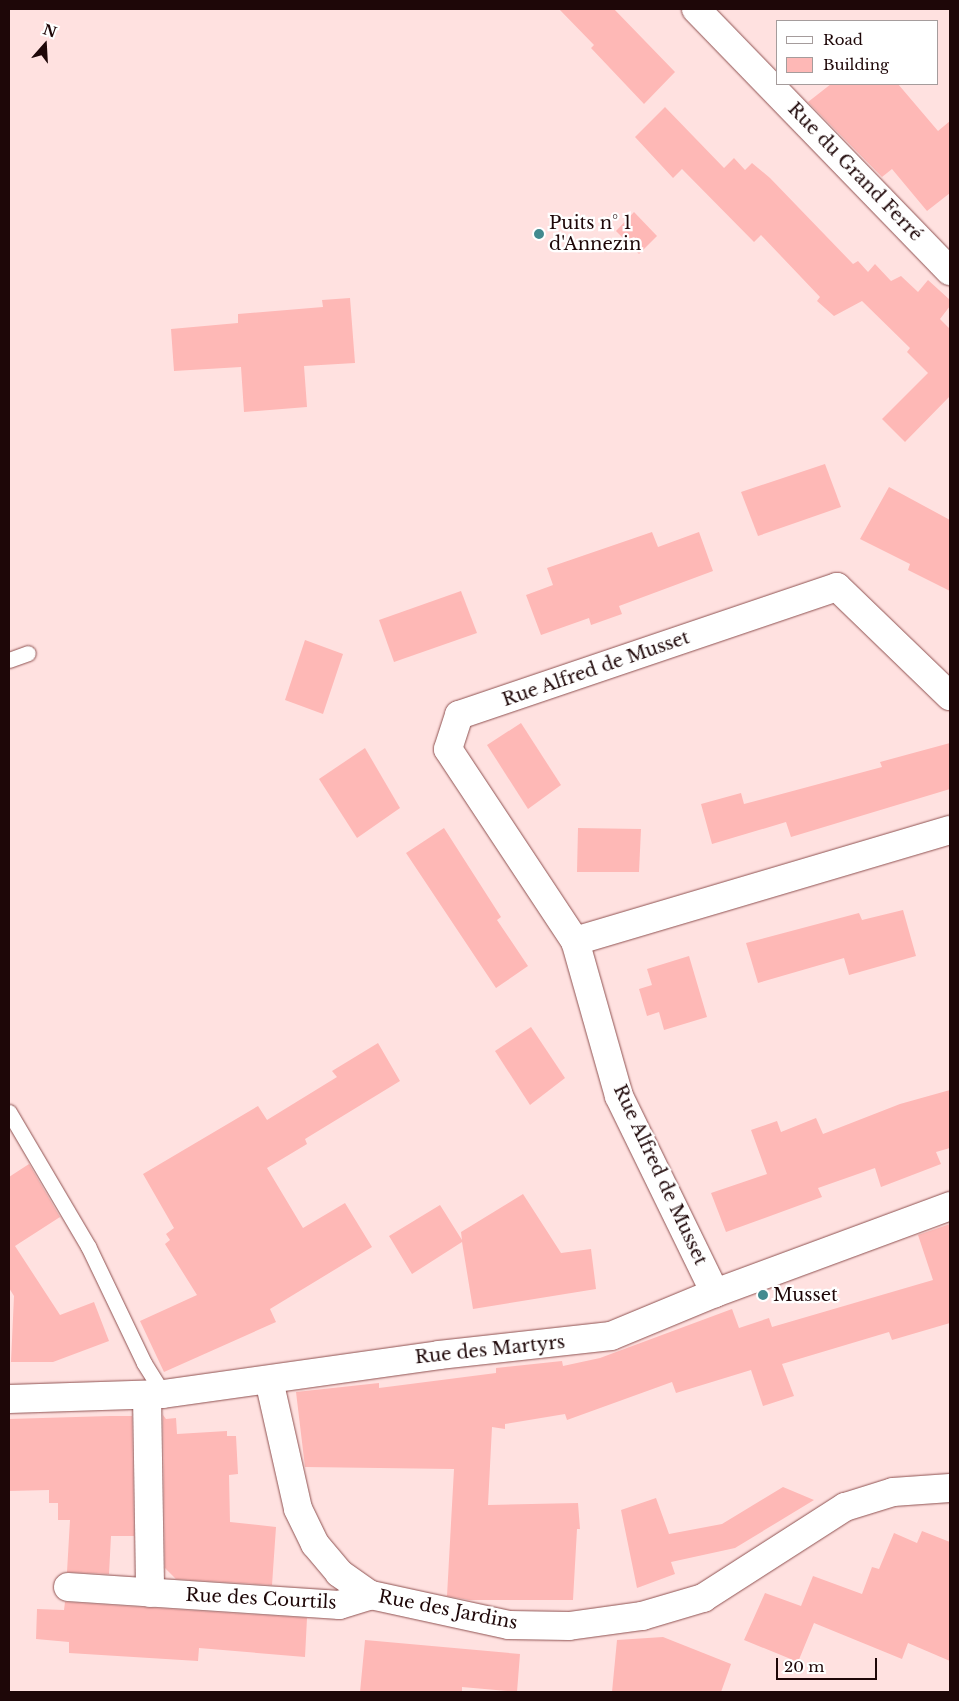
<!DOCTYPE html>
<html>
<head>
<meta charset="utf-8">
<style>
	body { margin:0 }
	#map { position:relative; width:959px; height:1701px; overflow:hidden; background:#ffe1e0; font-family:"Libre Baskerville",serif }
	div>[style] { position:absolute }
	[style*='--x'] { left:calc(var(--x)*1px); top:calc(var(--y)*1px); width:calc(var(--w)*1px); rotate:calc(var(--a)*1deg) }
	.building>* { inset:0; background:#feb8b6 }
	.roads { filter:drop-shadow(0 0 1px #8f5251) drop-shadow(0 0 1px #8f5251) }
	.lane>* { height:15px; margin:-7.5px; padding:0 7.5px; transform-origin:7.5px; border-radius:7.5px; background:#fff }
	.street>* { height:28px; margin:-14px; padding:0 14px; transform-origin:14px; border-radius:14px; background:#fff }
	.secondary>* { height:28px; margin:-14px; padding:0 14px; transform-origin:14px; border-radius:14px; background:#fff }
	.dots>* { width:14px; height:14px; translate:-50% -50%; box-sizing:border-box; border:2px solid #fff; border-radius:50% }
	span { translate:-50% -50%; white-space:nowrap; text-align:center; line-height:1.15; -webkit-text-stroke:4.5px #fff; paint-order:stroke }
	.street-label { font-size:18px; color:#1e0708 }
	.poi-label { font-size:18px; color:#1e0708 }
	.left { translate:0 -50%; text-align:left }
	.frame { position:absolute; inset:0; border:10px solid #1e0708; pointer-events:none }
	.legend { position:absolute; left:776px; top:20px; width:162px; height:65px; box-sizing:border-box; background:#fff; border:1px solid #a59c9c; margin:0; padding:6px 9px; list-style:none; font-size:15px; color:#1e0708 }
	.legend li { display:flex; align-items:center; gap:10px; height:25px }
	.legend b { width:25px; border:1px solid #a59c9c }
	.north { position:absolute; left:20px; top:20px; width:50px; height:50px; -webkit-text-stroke:4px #fff; paint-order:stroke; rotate:19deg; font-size:14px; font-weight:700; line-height:20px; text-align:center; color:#1e0708 }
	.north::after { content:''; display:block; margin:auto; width:18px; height:22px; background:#1e0708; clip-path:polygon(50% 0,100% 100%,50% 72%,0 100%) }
	.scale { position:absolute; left:776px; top:1658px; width:101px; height:22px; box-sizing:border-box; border:2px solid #1e0708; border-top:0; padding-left:6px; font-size:15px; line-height:18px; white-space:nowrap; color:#1e0708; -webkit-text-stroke:4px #fff; paint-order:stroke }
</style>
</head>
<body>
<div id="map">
	<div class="building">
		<div style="clip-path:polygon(559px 9px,614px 9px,675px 72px,644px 104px,591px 48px,594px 45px)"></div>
		<div style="clip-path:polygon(831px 84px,898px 84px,938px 131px,950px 121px,950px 193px,927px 211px,892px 169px,882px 177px,808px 102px)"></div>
		<div style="clip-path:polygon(665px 107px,724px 168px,734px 158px,745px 170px,752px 163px,770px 178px,853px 264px,858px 261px,868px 272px,875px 264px,891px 281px,901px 276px,918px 292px,928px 280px,950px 300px,950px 306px,940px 319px,950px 329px,950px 396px,905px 442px,882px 419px,928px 373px,907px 352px,910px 348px,862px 301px,834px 316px,817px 301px,820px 297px,761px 235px,754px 242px,682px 169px,673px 178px,635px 137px)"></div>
		<div style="clip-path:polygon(634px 212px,657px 236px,639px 254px,616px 231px)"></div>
		<div style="clip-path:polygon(350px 298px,355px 363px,304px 366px,307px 407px,244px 412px,241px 367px,174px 371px,171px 329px,238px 323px,238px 314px,323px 307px,322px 300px)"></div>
		<div style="clip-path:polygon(825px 464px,841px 507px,758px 536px,741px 492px)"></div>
		<div style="clip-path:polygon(889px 487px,950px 520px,950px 591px,908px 570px,910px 564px,860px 539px)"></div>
		<div style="clip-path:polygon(652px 532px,658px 547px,699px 532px,713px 571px,619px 606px,622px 614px,591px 625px,589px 618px,541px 635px,526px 595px,553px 585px,547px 568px)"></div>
		<div style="clip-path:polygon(461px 591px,477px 633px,394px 662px,379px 620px)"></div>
		<div style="clip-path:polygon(305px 640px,343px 654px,323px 714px,285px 700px)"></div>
		<div style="clip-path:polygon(521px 723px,561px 785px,528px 809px,487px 745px)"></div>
		<div style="clip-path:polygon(950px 743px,950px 789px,791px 837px,786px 822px,712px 844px,701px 804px,741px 793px,744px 804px,882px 767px,880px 762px)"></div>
		<div style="clip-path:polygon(365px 748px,400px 808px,357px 838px,319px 779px)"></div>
		<div style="clip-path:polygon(444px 828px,501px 917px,497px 920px,528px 966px,496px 988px,406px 853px)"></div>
		<div style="clip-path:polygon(578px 828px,641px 829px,639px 872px,577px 872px)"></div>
		<div style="clip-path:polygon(903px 910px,916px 956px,849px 975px,844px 958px,758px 983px,746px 943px,859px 913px,862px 920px)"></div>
		<div style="clip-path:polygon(689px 956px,707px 1017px,664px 1030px,659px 1012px,647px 1016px,639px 989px,652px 985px,647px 969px)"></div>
		<div style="clip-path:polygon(531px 1027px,565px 1078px,530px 1105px,495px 1051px)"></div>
		<div style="clip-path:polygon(378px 1043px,400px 1081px,305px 1139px,307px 1144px,267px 1168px,303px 1228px,345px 1203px,372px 1247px,270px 1309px,276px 1322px,164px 1372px,140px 1321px,197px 1295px,165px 1244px,170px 1240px,166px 1234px,174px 1228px,143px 1174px,258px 1106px,267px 1120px,337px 1077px,332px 1071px)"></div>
		<div style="clip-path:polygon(950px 1090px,950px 1148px,936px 1152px,941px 1164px,881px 1187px,875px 1168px,818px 1188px,822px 1197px,726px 1232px,711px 1193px,767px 1174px,751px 1130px,777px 1121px,781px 1132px,816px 1118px,823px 1134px,900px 1104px)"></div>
		<div style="clip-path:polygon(29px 1164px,60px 1217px,15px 1246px,60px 1315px,94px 1302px,109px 1341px,53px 1362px,11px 1362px,14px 1296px,9px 1288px,9px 1177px)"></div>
		<div style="clip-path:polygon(523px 1194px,561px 1253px,591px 1249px,596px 1289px,473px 1309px,462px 1242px,412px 1274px,389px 1236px,440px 1205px,462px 1240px,461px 1232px)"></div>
		<div style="clip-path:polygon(950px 1224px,950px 1323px,892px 1340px,889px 1332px,782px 1364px,794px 1396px,763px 1406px,751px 1370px,676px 1393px,672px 1382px,567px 1420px,565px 1414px,505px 1424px,505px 1429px,492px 1427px,488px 1505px,578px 1503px,580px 1529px,577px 1529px,573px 1600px,469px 1600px,447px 1596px,454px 1469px,305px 1467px,296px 1392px,379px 1383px,379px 1388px,496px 1373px,496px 1368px,562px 1361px,563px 1366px,600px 1358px,732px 1309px,739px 1328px,769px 1318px,772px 1327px,933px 1280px,918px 1235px)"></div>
		<div style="clip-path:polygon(163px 1415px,166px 1419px,176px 1418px,177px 1434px,227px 1431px,227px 1436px,236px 1436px,238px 1474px,229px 1475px,230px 1522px,276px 1527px,272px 1585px,176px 1579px,165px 1568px)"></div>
		<div style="clip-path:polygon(110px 1416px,132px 1416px,134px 1536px,111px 1536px,109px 1574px,67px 1572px,70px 1520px,58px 1520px,58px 1503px,49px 1503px,49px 1490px,9px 1491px,9px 1419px)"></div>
		<div style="clip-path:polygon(783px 1487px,814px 1500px,735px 1548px,671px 1562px,675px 1574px,637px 1588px,621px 1510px,656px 1498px,669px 1534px,722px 1524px)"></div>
		<div style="clip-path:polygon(922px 1531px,950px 1542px,950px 1661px,908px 1643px,902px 1659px,814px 1623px,798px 1662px,744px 1640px,765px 1593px,801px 1606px,813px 1576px,862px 1594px,872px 1567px,879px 1569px,894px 1533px,917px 1543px)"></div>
		<div style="clip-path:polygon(65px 1602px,307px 1618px,305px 1657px,199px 1648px,198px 1661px,69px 1653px,69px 1642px,36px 1639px,37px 1609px,64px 1610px)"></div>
		<div style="clip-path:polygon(663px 1637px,731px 1664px,721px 1692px,612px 1692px,617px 1640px)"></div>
		<div style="clip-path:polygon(365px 1640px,520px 1654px,517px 1692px,462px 1687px,462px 1692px,360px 1692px)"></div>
	</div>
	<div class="roads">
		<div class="lane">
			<div style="--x:9;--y:660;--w:20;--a:-20"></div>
			<div style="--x:9;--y:1112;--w:156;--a:59.5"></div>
			<div style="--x:88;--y:1246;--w:130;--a:64.4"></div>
			<div style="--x:144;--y:1363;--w:36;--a:58"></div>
		</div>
		<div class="street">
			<div style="--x:696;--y:9;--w:365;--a:45.9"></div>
			<div style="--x:575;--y:941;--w:391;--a:-16.5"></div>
			<div style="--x:715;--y:1293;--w:219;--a:-116"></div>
			<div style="--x:619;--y:1096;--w:161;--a:-105.8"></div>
			<div style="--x:575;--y:941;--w:230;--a:-123.5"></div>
			<div style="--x:448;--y:749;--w:36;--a:-72"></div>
			<div style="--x:459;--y:715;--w:399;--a:-18.7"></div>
			<div style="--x:837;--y:587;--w:157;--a:44"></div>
			<div style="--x:269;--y:1380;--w:132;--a:77.3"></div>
			<div style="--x:298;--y:1509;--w:39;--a:64"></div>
			<div style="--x:315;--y:1544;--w:38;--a:50"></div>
			<div style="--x:339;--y:1573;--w:39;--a:35"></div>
			<div style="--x:371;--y:1595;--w:141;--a:12.3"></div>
			<div style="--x:509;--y:1625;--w:60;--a:1"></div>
			<div style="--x:569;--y:1626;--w:74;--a:-7.8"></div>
			<div style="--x:642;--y:1616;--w:64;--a:-16.4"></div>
			<div style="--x:703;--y:1598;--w:169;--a:-32.7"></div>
			<div style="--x:845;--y:1507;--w:50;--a:-17.4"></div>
			<div style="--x:893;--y:1492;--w:57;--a:-4"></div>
			<div style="--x:147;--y:1395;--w:198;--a:89.1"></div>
			<div style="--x:68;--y:1587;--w:272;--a:3.8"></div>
			<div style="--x:339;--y:1605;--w:34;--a:-17"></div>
		</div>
		<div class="secondary">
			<div style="--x:9;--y:1399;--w:154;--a:-1.9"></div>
			<div style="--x:163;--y:1394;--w:279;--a:-8"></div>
			<div style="--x:439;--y:1355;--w:173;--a:-6.3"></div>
			<div style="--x:611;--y:1336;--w:113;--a:-22.5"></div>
			<div style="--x:715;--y:1293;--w:251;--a:-20.3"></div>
		</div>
	</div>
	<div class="dots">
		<div style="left:539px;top:234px;background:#428a8f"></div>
		<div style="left:763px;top:1295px;background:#428a8f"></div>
	</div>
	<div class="street-label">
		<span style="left:855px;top:172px;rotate:46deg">Rue du Grand Ferré</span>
		<span style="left:596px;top:669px;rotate:-19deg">Rue Alfred de Musset</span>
		<span style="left:660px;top:1175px;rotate:65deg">Rue Alfred de Musset</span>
		<span style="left:490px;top:1350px;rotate:-6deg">Rue des Martyrs</span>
		<span style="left:261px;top:1599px;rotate:3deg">Rue des Courtils</span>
		<span style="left:448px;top:1610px;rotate:11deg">Rue des Jardins</span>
	</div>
	<div class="poi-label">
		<span class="left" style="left:549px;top:234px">Puits n° 1<br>d'Annezin</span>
		<span class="left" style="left:773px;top:1295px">Musset</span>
	</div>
	<div class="frame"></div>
	<ul class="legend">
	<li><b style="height:6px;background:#fff"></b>Road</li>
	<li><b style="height:14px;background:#feb8b6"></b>Building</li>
	</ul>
	<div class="north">N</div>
	<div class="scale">20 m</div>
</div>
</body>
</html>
